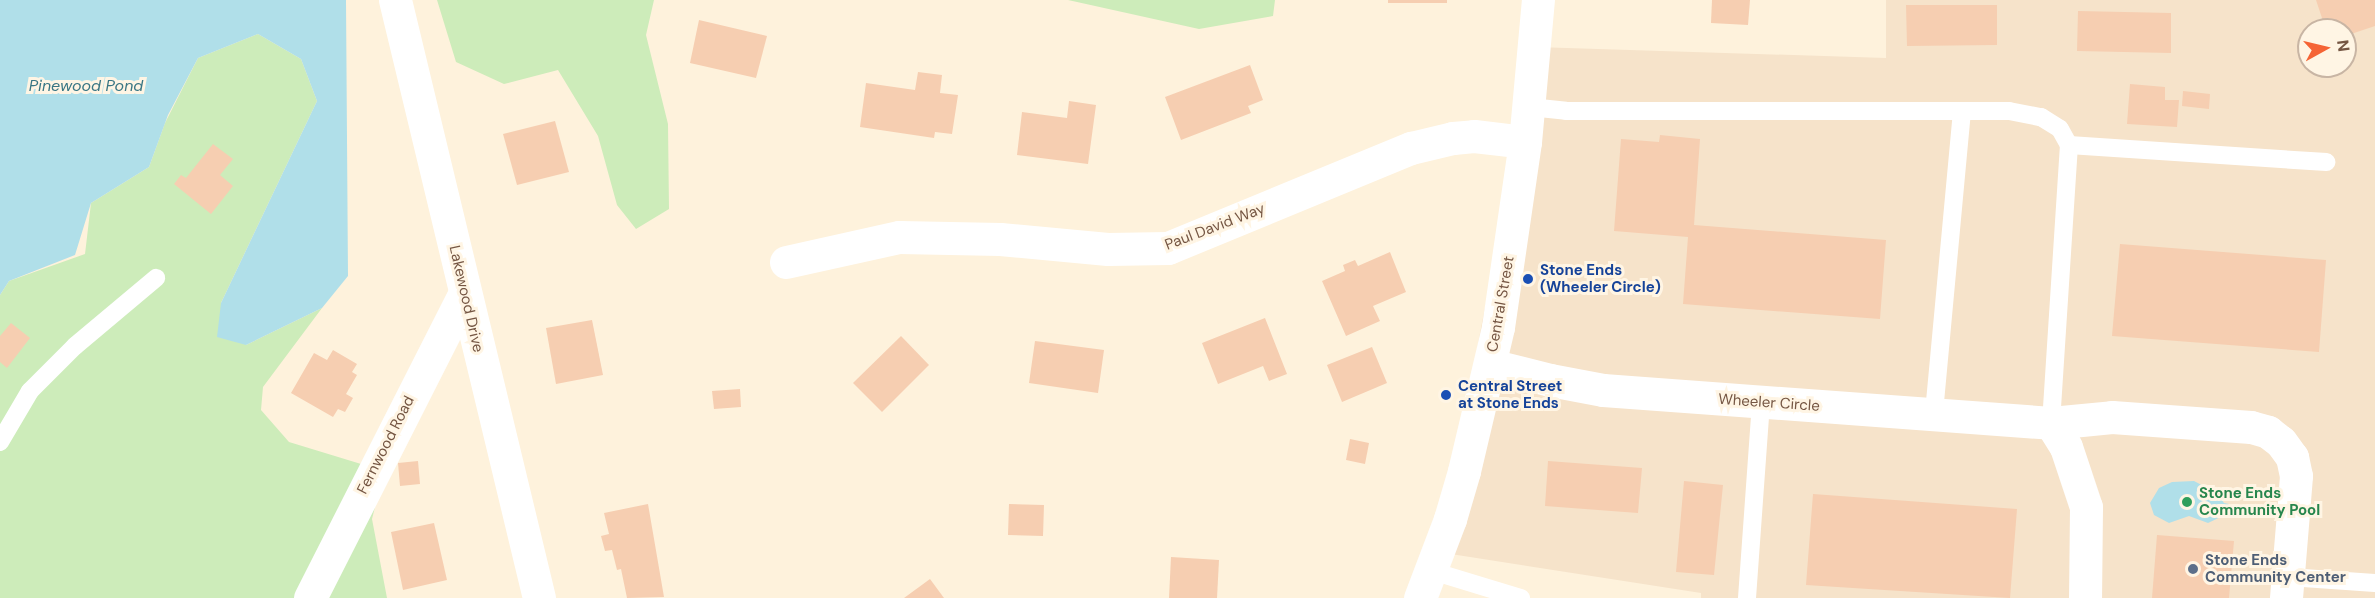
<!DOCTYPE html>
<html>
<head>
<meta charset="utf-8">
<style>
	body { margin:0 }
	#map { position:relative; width:2375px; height:598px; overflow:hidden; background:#fef2dc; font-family:"DM Sans",sans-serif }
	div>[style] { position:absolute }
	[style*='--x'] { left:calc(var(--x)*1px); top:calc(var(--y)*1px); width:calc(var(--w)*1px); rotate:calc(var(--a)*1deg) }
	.residential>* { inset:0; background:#f6e3ca }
	.green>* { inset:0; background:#cdecba }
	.water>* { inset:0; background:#b0dfe9 }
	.building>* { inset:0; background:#f6ceb1 }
	.lane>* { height:18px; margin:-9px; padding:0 9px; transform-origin:9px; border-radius:9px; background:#fff }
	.street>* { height:33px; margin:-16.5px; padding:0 16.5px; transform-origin:16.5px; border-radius:16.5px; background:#fff }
	.secondary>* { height:33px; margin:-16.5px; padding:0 16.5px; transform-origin:16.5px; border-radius:16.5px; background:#fff }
	.dots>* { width:16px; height:16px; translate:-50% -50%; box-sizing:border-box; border:3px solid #fff5e4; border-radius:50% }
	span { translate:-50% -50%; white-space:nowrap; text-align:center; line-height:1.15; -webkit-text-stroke:6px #fff5e4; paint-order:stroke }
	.street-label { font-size:15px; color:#755643 }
	.transit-label { font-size:15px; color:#164399; font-weight:700 }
	.left { translate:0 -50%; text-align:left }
	.leisure-label { font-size:15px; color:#27864d; font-weight:700 }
	.service-label { font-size:15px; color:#4e5e75; font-weight:700 }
	.water-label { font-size:16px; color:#397684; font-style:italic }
	.north { position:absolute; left:2297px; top:18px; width:60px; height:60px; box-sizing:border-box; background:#fff5e4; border:2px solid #c8b5a4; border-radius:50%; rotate:82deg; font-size:16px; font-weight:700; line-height:24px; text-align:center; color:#755643 }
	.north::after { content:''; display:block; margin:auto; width:21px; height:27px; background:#f56435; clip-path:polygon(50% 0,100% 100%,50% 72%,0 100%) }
</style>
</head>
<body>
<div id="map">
	<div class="residential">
		<div style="clip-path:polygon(evenodd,1886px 0,2375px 0,2375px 598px,1701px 598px,1701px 593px,1438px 552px,1535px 47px,1886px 58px,1886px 0,2309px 30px,2345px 30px,2345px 66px,2309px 66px,2309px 30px)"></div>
	</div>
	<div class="green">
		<div style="clip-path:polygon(437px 0,654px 0,646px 35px,668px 124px,669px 209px,636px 229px,617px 205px,598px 136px,558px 70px,504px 84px,456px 62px)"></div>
		<div style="clip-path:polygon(1068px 0,1275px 0,1273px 16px,1199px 29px)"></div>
		<div style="clip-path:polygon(258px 34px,301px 59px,317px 101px,221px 303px,246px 345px,322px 308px,263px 387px,261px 410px,289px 442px,384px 471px,372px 519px,387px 598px,0 598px,0 295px,9px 281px,85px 254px,91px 203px,149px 167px,165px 123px,198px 58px)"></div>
	</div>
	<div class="water">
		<div style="clip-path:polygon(0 0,346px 0,348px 276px,322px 308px,246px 345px,217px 337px,221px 303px,317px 101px,301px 59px,258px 34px,198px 58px,168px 115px,149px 167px,91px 203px,75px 255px,9px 281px,0 295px)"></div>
		<div style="clip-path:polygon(2194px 481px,2217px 493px,2224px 503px,2229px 504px,2229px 513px,2208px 523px,2189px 516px,2169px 523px,2154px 515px,2150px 503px,2159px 488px,2172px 482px)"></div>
	</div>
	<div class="building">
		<div style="clip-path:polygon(1388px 0,1447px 0,1447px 3px,1388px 3px)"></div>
		<div style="clip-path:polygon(1712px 0,1750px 0,1748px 25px,1711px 23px)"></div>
		<div style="clip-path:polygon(2316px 0,2375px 0,2375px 26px,2345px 36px,2345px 30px,2326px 30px)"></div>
		<div style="clip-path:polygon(1906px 5px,1997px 5px,1997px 45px,1907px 46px)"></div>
		<div style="clip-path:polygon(2078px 11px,2171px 13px,2171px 53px,2077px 51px)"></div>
		<div style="clip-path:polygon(699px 20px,767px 36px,756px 78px,690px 63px)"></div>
		<div style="clip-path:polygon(1250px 65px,1263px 100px,1248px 106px,1251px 113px,1181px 140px,1165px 97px)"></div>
		<div style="clip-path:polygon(918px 72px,942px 75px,940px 93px,958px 95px,952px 134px,935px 132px,934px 138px,860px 127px,866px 83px,915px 90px)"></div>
		<div style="clip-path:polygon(2130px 84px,2165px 87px,2165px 100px,2179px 100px,2177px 127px,2127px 124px)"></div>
		<div style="clip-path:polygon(2183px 91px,2210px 94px,2209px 109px,2182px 106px)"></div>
		<div style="clip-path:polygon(1069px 101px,1096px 105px,1088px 164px,1017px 155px,1022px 112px,1067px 118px)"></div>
		<div style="clip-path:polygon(555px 121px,569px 172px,517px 185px,503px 134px)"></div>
		<div style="clip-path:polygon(1660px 135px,1700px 139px,1694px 225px,1886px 240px,1880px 319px,1683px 304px,1688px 237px,1614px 231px,1621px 139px,1659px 142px)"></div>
		<div style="clip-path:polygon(213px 144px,233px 159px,220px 175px,233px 186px,211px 214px,174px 184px,181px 175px,186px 178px)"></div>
		<div style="clip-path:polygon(2120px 244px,2326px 260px,2319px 352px,2112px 336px)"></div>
		<div style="clip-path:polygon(1390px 252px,1406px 292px,1373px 306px,1380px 321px,1346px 336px,1322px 281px,1345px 271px,1343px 265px,1355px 260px,1358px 266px)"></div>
		<div style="clip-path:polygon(1265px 318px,1287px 374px,1269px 381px,1263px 366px,1218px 384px,1202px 343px)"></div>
		<div style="clip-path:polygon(592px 320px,603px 375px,556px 384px,546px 328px)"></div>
		<div style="clip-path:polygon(11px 323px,30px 338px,7px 368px,0 362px,0 336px)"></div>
		<div style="clip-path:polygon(901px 336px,929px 365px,882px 412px,853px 383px)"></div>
		<div style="clip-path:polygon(1035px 341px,1104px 350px,1098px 393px,1029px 383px)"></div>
		<div style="clip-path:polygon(1372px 347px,1387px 383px,1342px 402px,1327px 365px)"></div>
		<div style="clip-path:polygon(333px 350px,357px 364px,352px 372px,357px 375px,346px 394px,353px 398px,345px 412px,338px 409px,333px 417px,291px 393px,314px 353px,327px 360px)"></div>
		<div style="clip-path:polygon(740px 389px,741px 407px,714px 409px,712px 391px)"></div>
		<div style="clip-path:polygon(1350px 439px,1369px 443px,1365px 464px,1346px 460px)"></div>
		<div style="clip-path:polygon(418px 461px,420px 484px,400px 486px,398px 463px)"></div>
		<div style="clip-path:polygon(1548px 461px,1642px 468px,1638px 513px,1545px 506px)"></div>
		<div style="clip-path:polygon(1684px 481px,1723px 485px,1714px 575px,1676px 572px)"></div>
		<div style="clip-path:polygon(1813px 494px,2017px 509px,2010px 598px,1806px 585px)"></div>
		<div style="clip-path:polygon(648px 504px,664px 597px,627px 598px,621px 569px,617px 570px,612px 550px,605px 551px,601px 536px,609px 534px,604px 513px)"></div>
		<div style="clip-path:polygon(1009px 504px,1044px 505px,1043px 536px,1008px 535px)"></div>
		<div style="clip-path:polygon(434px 523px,447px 580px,403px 590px,391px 532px)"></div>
		<div style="clip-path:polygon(2157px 535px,2234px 541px,2229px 598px,2152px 598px)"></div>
		<div style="clip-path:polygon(1171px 557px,1219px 560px,1217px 598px,1169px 598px)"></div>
		<div style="clip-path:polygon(930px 579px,944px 598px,904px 598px)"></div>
	</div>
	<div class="lane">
		<div style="--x:1530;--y:107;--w:36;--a:6"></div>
		<div style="--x:1566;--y:111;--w:396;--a:0"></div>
		<div style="--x:1962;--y:111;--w:304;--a:95.3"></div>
		<div style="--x:1962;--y:111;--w:47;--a:0"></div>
		<div style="--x:2009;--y:111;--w:33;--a:11"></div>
		<div style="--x:2041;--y:117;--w:22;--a:32"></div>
		<div style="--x:2060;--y:129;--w:18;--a:61"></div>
		<div style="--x:2051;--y:423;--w:279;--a:-86.3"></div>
		<div style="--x:2069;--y:145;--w:258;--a:3.8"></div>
		<div style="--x:0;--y:442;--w:59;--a:-59.5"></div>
		<div style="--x:30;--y:391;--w:64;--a:-45"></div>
		<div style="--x:75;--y:346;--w:106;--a:-40"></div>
		<div style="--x:1432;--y:571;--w:93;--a:16.9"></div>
		<div style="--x:2289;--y:577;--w:86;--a:4"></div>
		<div style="--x:1747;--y:598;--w:196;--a:-85.9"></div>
	</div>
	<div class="street">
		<div style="--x:395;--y:0;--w:615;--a:76.46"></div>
		<div style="--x:786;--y:262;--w:116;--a:-12.5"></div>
		<div style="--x:899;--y:237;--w:101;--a:1.1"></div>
		<div style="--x:1000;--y:239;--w:108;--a:5.3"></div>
		<div style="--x:1108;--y:249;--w:60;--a:-1"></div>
		<div style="--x:1168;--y:248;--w:263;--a:-22.4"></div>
		<div style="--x:1411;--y:148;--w:43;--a:-13.4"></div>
		<div style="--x:1453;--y:138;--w:21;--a:-5"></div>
		<div style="--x:1474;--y:136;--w:51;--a:6.7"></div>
		<div style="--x:1490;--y:365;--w:62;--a:14"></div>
		<div style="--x:1550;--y:380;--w:54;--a:10.7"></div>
		<div style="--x:1603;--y:390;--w:449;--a:4.2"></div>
		<div style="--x:2051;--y:423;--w:61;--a:-5.6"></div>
		<div style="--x:2112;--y:417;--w:139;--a:4.1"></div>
		<div style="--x:2251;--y:427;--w:18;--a:16"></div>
		<div style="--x:2268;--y:432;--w:16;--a:38"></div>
		<div style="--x:2281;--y:442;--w:19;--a:54"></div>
		<div style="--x:2292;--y:457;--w:19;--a:78"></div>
		<div style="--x:2296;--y:476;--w:122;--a:94.7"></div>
		<div style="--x:2051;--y:423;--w:28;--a:58"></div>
		<div style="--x:2066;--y:447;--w:63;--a:71.6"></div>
		<div style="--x:2086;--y:507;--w:91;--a:90.6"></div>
		<div style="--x:310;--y:598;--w:341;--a:-63.1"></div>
	</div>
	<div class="secondary">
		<div style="--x:1420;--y:598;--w:85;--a:-69.2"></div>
		<div style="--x:1450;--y:519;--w:50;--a:-73.7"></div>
		<div style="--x:1464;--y:471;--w:148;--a:-76.7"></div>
		<div style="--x:1498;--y:327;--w:187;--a:-81.7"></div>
		<div style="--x:1525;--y:142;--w:143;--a:-84.8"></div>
	</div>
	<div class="dots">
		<div style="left:1528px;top:279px;background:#1a4fb4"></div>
		<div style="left:1446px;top:395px;background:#1a4fb4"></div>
		<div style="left:2187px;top:502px;background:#2e9e5b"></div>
		<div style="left:2193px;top:569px;background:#5c6f8a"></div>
	</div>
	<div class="street-label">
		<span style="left:1215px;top:227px;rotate:-21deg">Paul David Way</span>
		<span style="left:466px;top:299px;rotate:77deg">Lakewood Drive</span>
		<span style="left:1501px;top:304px;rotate:-80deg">Central Street</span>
		<span style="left:1769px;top:403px;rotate:4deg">Wheeler Circle</span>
		<span style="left:386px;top:445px;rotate:-63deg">Fernwood Road</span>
	</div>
	<div class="transit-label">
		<span class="left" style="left:1540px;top:279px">Stone Ends<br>(Wheeler Circle)</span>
		<span class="left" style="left:1458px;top:395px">Central Street<br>at Stone Ends</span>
	</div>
	<div class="leisure-label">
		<span class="left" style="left:2199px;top:502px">Stone Ends<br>Community Pool</span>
	</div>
	<div class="service-label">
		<span class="left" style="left:2205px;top:569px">Stone Ends<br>Community Center</span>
	</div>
	<div class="water-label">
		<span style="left:86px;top:86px">Pinewood Pond</span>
	</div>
	<div class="north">N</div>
</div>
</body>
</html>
